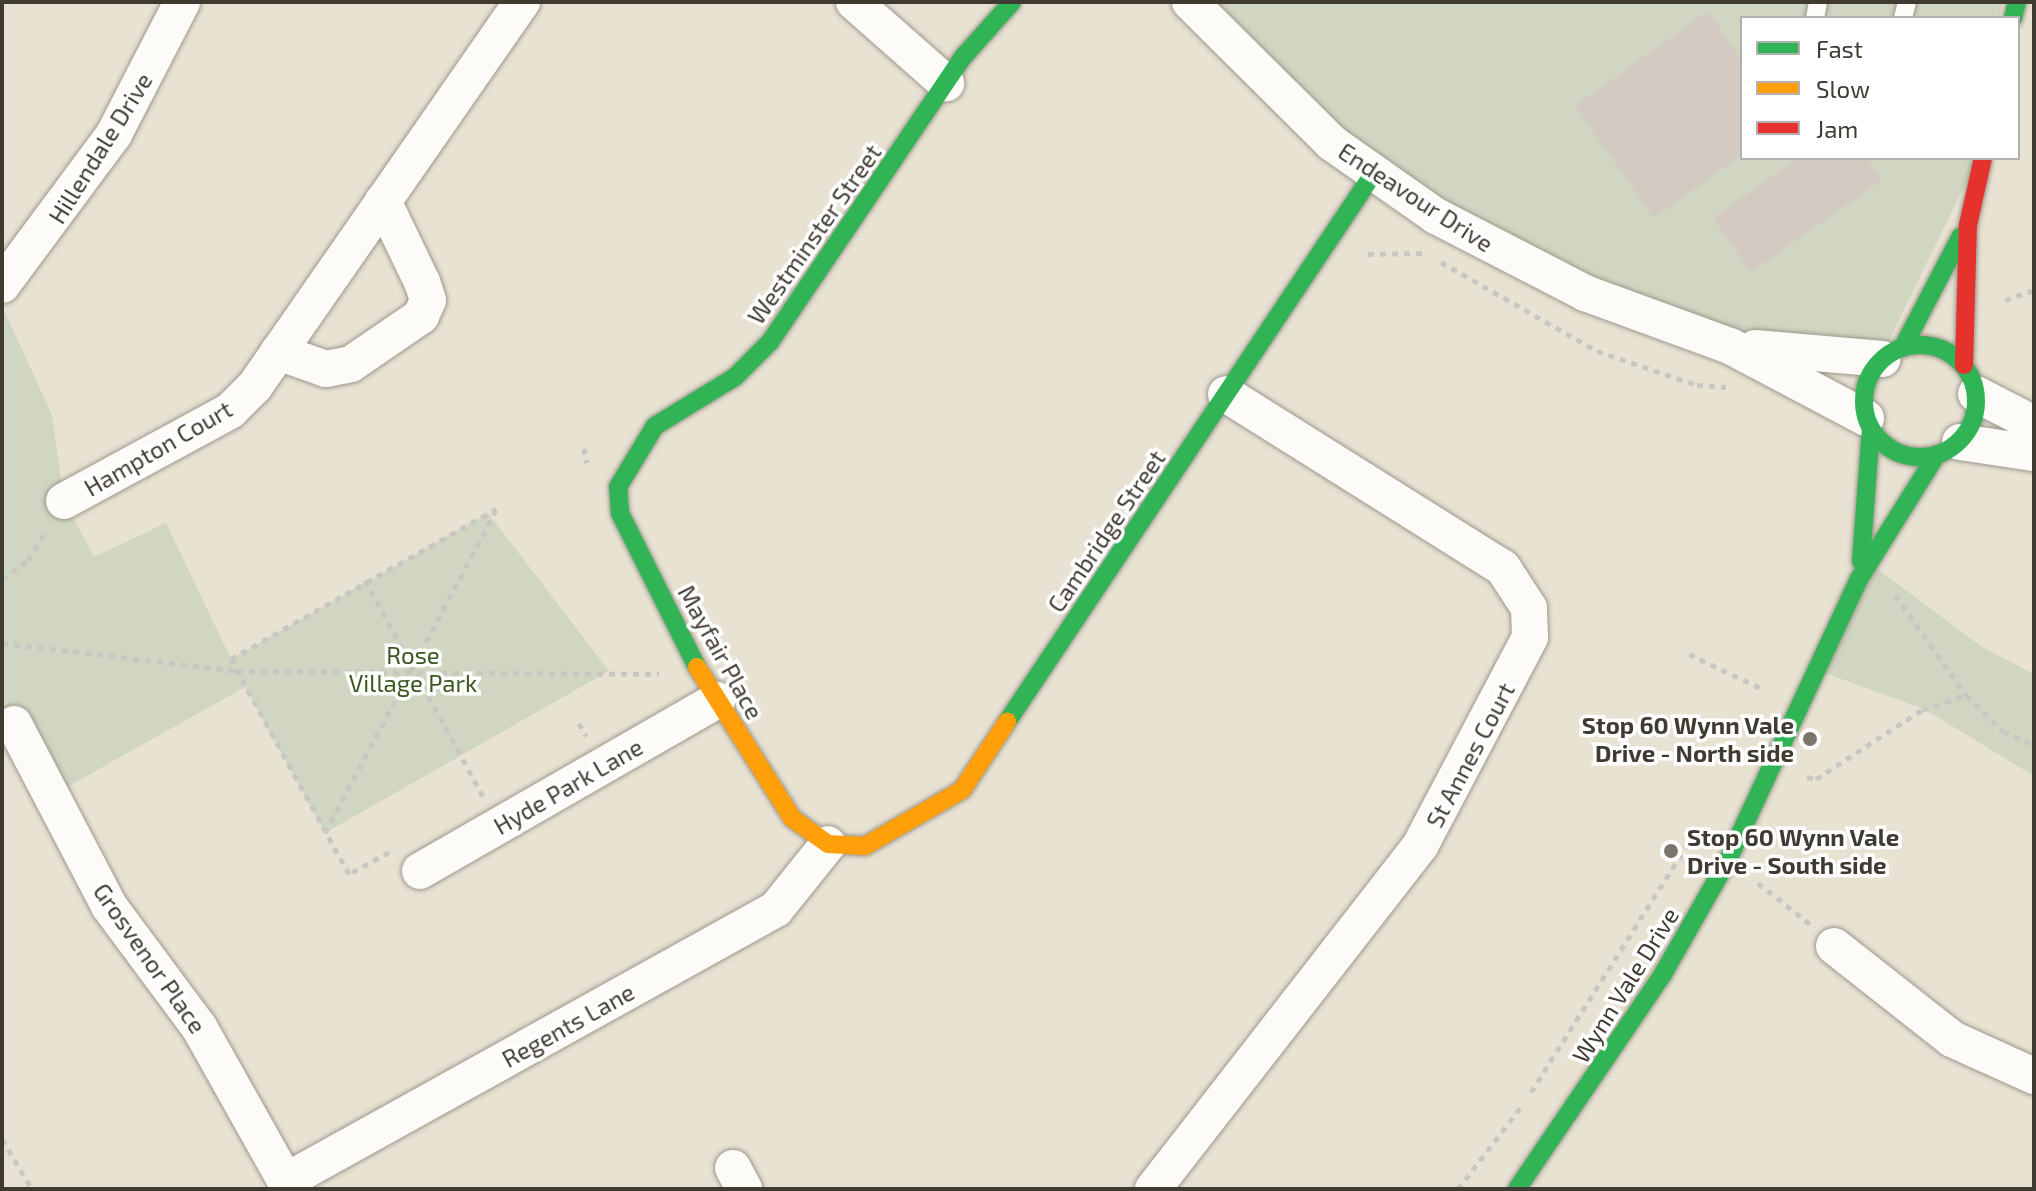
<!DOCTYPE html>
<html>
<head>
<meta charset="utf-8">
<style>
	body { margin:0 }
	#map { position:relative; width:2036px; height:1191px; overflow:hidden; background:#e8e2d3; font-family:"Exo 2",sans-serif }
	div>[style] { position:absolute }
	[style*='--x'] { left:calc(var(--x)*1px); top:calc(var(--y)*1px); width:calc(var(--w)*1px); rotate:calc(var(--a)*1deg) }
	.green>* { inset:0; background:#d0d6c1 }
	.building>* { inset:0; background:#d3cbc1 }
	.path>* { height:5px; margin-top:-2.5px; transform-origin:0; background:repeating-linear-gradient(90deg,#c9c7c2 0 6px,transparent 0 12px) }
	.roads { filter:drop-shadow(0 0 2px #9d988d) drop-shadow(0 0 2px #9d988d) }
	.lane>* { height:18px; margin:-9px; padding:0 9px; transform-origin:9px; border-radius:9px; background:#fcfbf8 }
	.street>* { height:36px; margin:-18px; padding:0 18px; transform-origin:18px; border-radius:18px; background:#fcfbf8 }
	.fast>* { height:18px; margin:-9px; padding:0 9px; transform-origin:9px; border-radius:9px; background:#30b455 }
	.fast>.ring { margin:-9px; padding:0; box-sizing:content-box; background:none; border:18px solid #30b455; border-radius:50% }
	.slow>* { height:18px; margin:-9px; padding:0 9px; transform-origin:9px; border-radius:9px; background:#ff9f0a }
	.jam>* { height:18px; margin:-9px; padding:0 9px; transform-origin:9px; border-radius:9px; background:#e5322d }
	.dots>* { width:22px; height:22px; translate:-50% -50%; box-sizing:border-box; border:4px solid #fff; border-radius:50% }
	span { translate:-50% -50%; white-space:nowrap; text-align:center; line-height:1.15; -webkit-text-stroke:7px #fff; paint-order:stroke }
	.street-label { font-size:24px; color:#403b31 }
	.park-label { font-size:24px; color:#39571e }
	.poi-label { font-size:24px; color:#403b31; font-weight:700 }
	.right { translate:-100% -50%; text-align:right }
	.left { translate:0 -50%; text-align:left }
	.frame { position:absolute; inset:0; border:4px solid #403b31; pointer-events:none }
	.legend { position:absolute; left:1740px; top:16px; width:280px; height:144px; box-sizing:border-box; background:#fff; border:2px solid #b3b1ad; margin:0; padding:10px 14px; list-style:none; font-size:24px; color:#403b31 }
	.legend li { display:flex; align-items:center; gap:16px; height:40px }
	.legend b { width:40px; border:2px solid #b3b1ad }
</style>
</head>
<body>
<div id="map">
	<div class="green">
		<div style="clip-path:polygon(1194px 2px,2002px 2px,2000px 18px,1742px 18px,1742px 158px,1978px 158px,1876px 367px,1628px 310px,1391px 186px)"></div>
		<div style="clip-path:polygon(2px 306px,52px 415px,64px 501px,94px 557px,166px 523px,231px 659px,488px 513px,609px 671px,325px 833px,245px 687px,51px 796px,2px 731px)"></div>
		<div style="clip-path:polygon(1868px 562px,1982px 647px,2034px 674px,2034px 776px,1924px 709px,1822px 672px)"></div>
	</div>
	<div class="building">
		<div style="clip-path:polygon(1708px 11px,1742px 60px,1742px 155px,1654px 218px,1575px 106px)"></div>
		<div style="clip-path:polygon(1798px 158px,1867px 158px,1882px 180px,1751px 272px,1713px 218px)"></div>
	</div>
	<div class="path">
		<div style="--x:1368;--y:254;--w:57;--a:-1"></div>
		<div style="--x:1441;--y:262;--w:180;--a:29.7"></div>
		<div style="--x:1597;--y:351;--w:106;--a:18.8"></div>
		<div style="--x:1697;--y:385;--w:29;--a:4"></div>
		<div style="--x:2005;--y:300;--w:31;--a:-19"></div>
		<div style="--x:584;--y:448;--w:15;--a:79"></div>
		<div style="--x:2;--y:579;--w:32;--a:-36"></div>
		<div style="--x:28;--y:560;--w:34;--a:-58"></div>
		<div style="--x:365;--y:580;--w:246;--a:61.4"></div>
		<div style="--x:1895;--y:595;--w:123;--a:54.6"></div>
		<div style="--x:2;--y:643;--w:237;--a:6.8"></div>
		<div style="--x:237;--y:671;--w:422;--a:0.4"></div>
		<div style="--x:1689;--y:654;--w:83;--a:25.6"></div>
		<div style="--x:579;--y:723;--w:15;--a:62"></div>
		<div style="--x:1807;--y:777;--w:9;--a:13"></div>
		<div style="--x:1816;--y:779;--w:126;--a:-33.1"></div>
		<div style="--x:1922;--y:710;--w:46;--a:-18.8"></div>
		<div style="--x:1966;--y:695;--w:52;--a:44.2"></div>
		<div style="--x:2003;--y:731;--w:34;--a:24"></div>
		<div style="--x:325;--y:833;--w:365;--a:-62.1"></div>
		<div style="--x:389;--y:852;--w:46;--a:151.2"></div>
		<div style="--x:349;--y:874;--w:245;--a:-118.8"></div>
		<div style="--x:231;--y:659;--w:305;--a:-29.5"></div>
		<div style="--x:1758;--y:883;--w:66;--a:38.3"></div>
		<div style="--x:1531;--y:1092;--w:302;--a:-57.7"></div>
		<div style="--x:2;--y:1139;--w:58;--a:59"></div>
		<div style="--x:1458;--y:1189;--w:103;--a:-52.5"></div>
	</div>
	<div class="roads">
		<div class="lane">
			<div style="--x:1815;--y:18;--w:16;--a:-79"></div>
			<div style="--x:1903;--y:18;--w:16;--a:-76"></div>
		</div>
		<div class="street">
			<div style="--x:854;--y:2;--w:123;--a:41.4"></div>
			<div style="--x:1190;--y:2;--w:200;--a:44.8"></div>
			<div style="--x:1332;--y:143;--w:127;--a:35.1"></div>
			<div style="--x:1436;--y:216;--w:168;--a:27.3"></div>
			<div style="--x:1585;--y:293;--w:154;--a:20.1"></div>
			<div style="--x:1730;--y:346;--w:154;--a:27.9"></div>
			<div style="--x:2;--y:285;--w:188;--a:-53.4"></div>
			<div style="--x:114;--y:134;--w:148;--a:-62.7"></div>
			<div style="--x:1755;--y:348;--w:128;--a:4.9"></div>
			<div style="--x:278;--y:352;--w:51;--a:19.5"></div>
			<div style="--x:326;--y:369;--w:25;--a:-11"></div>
			<div style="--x:351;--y:364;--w:85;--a:-34.4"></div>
			<div style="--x:421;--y:316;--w:17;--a:-66"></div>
			<div style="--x:428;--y:300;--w:19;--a:-108"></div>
			<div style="--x:422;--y:282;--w:90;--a:-115.7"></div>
			<div style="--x:1976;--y:394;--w:65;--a:27.3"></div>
			<div style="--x:1960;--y:442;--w:75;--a:8.5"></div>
			<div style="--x:64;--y:501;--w:189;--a:-28.5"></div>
			<div style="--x:230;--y:411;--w:35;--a:-45"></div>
			<div style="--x:255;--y:386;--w:468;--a:-55.2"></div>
			<div style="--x:14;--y:724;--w:205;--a:62.4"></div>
			<div style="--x:109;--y:906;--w:151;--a:53.4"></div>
			<div style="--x:199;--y:1027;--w:186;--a:60.7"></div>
			<div style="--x:420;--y:871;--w:343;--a:-29.9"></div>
			<div style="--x:1834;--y:946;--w:150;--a:38.2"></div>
			<div style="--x:1952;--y:1039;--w:90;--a:24.3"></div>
			<div style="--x:733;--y:1168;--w:24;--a:62"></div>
			<div style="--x:286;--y:1181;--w:560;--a:-29.03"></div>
			<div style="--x:776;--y:909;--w:83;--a:-51.3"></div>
			<div style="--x:1153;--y:1189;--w:435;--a:-52.1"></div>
			<div style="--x:1420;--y:846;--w:236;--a:-62.2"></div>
			<div style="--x:1530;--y:637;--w:29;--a:-92"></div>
			<div style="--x:1529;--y:608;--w:48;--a:-123"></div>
			<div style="--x:1503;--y:568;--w:327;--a:-147.9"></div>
		</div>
		<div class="fast">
			<div style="--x:2013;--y:18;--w:16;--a:-76"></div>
			<div class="ring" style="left:1864px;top:345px;width:94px;height:94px"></div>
			<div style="--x:1903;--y:347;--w:125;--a:-62.4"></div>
			<div style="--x:1861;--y:561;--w:132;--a:-85.7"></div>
			<div style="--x:697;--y:667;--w:172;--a:-116.6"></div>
			<div style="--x:620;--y:513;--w:26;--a:-94"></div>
			<div style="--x:618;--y:487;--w:71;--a:-58.8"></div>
			<div style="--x:655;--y:426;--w:94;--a:-31.5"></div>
			<div style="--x:735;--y:377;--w:49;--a:-45"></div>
			<div style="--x:770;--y:342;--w:346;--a:-55.9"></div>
			<div style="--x:964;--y:56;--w:72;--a:-48.4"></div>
			<div style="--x:1007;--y:722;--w:659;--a:-56.26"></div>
			<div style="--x:1517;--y:1189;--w:260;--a:-55.8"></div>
			<div style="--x:1663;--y:974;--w:129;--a:-60.3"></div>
			<div style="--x:1727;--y:862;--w:312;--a:-65"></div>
			<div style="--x:1859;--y:579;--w:145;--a:-58"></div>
		</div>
		<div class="slow">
			<div style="--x:697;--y:667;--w:178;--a:57.8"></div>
			<div style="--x:792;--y:818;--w:44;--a:35.8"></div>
			<div style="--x:828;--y:844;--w:37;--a:3"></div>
			<div style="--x:865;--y:846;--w:112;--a:-30"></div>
			<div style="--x:962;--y:790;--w:82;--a:-56.5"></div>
		</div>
		<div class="jam">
			<div style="--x:1964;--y:365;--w:140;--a:-88.4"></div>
			<div style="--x:1968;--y:225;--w:69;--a:-77.4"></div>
		</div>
	</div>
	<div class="dots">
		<div style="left:1810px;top:739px;background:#7b756a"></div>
		<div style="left:1671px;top:851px;background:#7b756a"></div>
	</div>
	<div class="street-label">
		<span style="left:100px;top:148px;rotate:-58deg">Hillendale Drive</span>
		<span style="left:1416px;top:197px;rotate:33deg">Endeavour Drive</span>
		<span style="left:814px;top:234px;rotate:-55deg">Westminster Street</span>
		<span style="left:158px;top:448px;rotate:-30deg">Hampton Court</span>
		<span style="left:1106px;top:531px;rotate:-56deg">Cambridge Street</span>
		<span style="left:721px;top:652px;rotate:61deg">Mayfair Place</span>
		<span style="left:1470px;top:755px;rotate:-62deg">St Annes Court</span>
		<span style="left:568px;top:786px;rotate:-30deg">Hyde Park Lane</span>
		<span style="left:150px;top:958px;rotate:55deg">Grosvenor Place</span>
		<span style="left:1625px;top:985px;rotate:-58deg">Wynn Vale Drive</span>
		<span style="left:568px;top:1025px;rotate:-29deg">Regents Lane</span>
	</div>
	<div class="park-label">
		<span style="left:413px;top:669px">Rose<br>Village Park</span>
	</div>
	<div class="poi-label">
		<span class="right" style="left:1794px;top:739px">Stop 60 Wynn Vale<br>Drive - North side</span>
		<span class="left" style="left:1687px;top:851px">Stop 60 Wynn Vale<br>Drive - South side</span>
	</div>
	<div class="frame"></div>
	<ul class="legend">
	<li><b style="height:10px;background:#30b455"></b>Fast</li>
	<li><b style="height:10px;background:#ff9f0a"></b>Slow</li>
	<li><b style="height:10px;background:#e5322d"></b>Jam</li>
	</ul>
</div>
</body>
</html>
